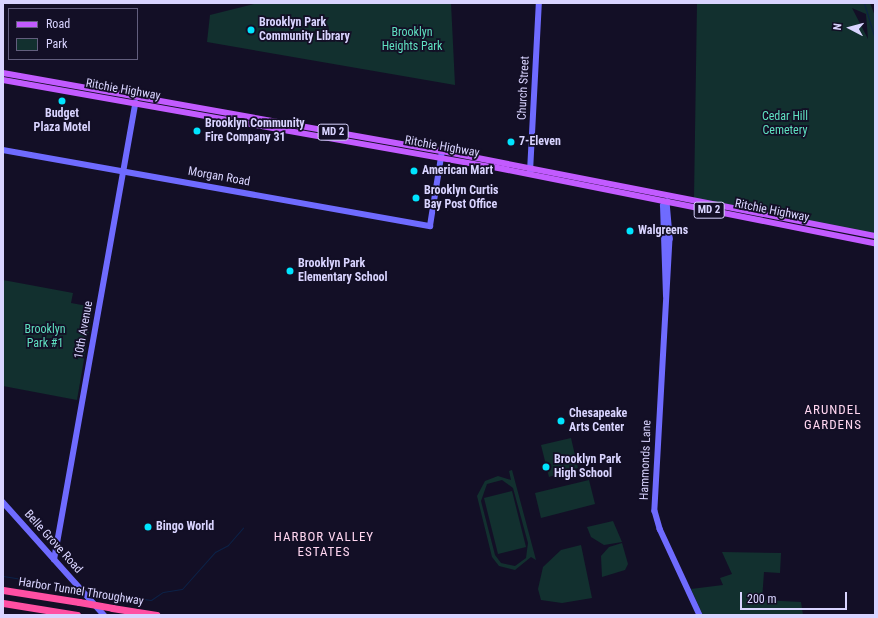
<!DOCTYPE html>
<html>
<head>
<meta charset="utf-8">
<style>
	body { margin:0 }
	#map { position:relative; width:878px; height:618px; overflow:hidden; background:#130f26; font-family:"Roboto Condensed",sans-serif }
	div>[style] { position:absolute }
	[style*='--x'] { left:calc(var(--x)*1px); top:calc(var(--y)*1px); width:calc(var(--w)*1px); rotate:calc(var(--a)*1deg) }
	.green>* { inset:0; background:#12302f }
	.stream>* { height:1px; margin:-0.5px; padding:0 0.5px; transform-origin:0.5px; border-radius:0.5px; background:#0c2248 }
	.secondary>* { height:5.5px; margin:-2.75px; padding:0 2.75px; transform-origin:2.75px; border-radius:2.75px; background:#6f6bff }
	.primary>* { height:6px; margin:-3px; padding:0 3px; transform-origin:3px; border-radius:3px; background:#c25bff }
	.highway>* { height:7px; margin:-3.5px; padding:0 3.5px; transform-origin:3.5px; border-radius:3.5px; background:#ff4fa3 }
	.highway-bridge>* { height:7px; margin:-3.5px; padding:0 3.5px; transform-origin:3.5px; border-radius:3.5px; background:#ff4fa3 }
	.dots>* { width:11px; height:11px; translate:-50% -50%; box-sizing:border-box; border:2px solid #130f26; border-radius:50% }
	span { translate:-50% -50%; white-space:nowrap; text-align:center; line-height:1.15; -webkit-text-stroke:3.5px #130f26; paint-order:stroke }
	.shield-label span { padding:1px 3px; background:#130f26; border:1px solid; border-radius:3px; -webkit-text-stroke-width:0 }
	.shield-label { font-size:11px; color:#d9d4ff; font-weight:700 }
	.poi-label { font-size:12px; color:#d9d4ff; font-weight:700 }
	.left { translate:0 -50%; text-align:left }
	.park-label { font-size:12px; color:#5fe0c0 }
	.street-label { font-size:12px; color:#d9d4ff }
	.neighbourhood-label { font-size:13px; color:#ffd6f0; letter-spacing:1px }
	.frame { position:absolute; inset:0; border:4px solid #d9d4ff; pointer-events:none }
	.legend { position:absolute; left:8px; top:8px; width:130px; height:52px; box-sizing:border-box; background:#130f26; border:1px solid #625e7d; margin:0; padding:5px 7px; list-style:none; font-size:12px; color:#d9d4ff }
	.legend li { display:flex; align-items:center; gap:8px; height:20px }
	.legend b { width:20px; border:1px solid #625e7d }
	.north { position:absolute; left:830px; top:8px; width:40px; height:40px; -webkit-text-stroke:3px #130f26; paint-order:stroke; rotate:276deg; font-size:11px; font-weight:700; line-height:16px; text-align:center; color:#d9d4ff }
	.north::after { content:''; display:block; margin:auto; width:14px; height:18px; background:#d9d4ff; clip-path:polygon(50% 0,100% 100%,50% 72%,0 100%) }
	.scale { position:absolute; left:740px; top:592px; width:107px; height:18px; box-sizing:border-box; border:2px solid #d9d4ff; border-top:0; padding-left:5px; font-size:12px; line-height:14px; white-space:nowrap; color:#d9d4ff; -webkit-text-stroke:3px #130f26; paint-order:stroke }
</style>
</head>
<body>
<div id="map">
	<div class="green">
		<div style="clip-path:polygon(258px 3px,451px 3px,455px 85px,207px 42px,210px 15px)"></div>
		<div style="clip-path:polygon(evenodd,697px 3px,870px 3px,875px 16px,875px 234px,694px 198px,697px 3px,852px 8px,866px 14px,868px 39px,852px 8px)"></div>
		<div style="clip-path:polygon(3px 280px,73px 293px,71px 303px,93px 307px,77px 400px,3px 386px)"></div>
		<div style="clip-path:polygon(571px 438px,578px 468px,549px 477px,541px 445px)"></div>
		<div style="clip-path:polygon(evenodd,512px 470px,536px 560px,531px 557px,515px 570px,499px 566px,492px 557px,477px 496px,485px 481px,498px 476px,511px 480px,509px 471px,512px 470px,502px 480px,513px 488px,528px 543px,526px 558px,515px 566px,501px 563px,495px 555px,481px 501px,487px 484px,502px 480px)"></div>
		<div style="clip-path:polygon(589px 480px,595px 504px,541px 518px,535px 493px)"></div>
		<div style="clip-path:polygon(512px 491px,526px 547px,498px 554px,484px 498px)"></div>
		<div style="clip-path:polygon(613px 521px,622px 542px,604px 545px,591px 537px,587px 527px)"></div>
		<div style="clip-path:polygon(622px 543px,628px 564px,625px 570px,602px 577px,601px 556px,609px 547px)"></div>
		<div style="clip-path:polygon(581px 545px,592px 598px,562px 603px,541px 600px,538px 589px,543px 567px,561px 550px)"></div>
		<div style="clip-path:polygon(722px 552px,781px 553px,780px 573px,764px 572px,762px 600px,801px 602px,803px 615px,703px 615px,691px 589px,723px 585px,720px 578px,732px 574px)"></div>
	</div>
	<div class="stream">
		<div style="--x:864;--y:3;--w:39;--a:73"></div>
		<div style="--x:3;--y:576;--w:64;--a:9"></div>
		<div style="--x:110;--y:594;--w:41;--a:8.3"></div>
		<div style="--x:151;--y:600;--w:14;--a:-34"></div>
		<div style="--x:163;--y:592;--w:19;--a:-9"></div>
		<div style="--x:182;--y:589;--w:50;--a:-48.3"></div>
		<div style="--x:215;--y:552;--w:15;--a:-28"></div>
		<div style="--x:228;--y:545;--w:23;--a:-49"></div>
	</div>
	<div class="secondary">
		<div style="--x:3;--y:150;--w:434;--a:10.1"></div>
		<div style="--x:430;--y:226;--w:76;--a:-80.9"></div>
		<div style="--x:530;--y:172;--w:169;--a:-87"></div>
		<div style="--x:666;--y:296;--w:90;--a:-91.9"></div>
		<div style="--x:663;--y:206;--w:6;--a:-45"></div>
		<div style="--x:667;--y:202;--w:37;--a:85"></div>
		<div style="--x:670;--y:239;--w:272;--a:93.2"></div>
		<div style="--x:655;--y:511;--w:19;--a:74"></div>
		<div style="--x:660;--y:529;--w:95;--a:65.1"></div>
		<div style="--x:3;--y:502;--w:152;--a:48.2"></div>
		<div style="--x:54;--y:560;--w:464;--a:-79.9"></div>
	</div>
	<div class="primary">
		<div style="--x:3;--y:73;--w:446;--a:10.1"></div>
		<div style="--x:442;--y:151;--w:441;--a:11.1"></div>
		<div style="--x:3;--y:80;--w:498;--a:10.1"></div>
		<div style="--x:493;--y:167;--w:389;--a:11.3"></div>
	</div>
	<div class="highway">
		<div style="--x:3;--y:590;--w:77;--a:9"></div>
		<div style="--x:3;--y:603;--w:75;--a:9.2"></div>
		<div style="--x:112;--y:608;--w:45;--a:9"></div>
	</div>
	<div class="highway-bridge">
		<div style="--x:79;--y:602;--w:34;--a:10"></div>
	</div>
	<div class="dots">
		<div style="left:251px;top:30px;background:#00e5ff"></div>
		<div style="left:62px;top:101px;background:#00e5ff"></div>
		<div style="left:197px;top:131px;background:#00e5ff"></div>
		<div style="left:511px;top:142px;background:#00e5ff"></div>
		<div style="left:414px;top:171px;background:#00e5ff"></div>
		<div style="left:416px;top:198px;background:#00e5ff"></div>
		<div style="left:630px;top:231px;background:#00e5ff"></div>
		<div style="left:290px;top:271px;background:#00e5ff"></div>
		<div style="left:561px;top:421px;background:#00e5ff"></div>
		<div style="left:546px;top:467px;background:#00e5ff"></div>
		<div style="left:148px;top:527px;background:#00e5ff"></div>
	</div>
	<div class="shield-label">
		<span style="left:333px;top:132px">MD 2</span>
		<span style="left:709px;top:210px">MD 2</span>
	</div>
	<div class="poi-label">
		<span class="left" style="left:259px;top:30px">Brooklyn Park<br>Community Library</span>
		<span style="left:62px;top:121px">Budget<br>Plaza Motel</span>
		<span class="left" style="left:205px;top:131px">Brooklyn Community<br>Fire Company 31</span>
		<span class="left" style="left:519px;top:142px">7-Eleven</span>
		<span class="left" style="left:422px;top:171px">American Mart</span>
		<span class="left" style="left:424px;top:198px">Brooklyn Curtis<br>Bay Post Office</span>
		<span class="left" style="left:638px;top:231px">Walgreens</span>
		<span class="left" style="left:298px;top:271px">Brooklyn Park<br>Elementary School</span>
		<span class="left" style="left:569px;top:421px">Chesapeake<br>Arts Center</span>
		<span class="left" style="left:554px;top:467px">Brooklyn Park<br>High School</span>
		<span class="left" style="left:156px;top:527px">Bingo World</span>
	</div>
	<div class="park-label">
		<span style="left:412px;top:40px">Brooklyn<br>Heights Park</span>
		<span style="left:785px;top:124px">Cedar Hill<br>Cemetery</span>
		<span style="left:45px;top:337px">Brooklyn<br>Park #1</span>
	</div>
	<div class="street-label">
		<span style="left:524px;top:88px;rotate:-87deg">Church Street</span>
		<span style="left:123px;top:90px;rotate:10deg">Ritchie Highway</span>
		<span style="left:442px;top:147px;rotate:10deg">Ritchie Highway</span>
		<span style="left:219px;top:177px;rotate:10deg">Morgan Road</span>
		<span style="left:772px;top:211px;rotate:11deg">Ritchie Highway</span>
		<span style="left:84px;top:330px;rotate:-80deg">10th Avenue</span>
		<span style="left:646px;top:460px;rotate:-88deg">Hammonds Lane</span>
		<span style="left:53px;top:542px;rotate:48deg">Belle Grove Road</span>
		<span style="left:81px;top:592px;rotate:9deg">Harbor Tunnel Throughway</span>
	</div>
	<div class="neighbourhood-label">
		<span style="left:833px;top:418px">ARUNDEL<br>GARDENS</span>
		<span style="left:324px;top:545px">HARBOR VALLEY<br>ESTATES</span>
	</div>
	<div class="frame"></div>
	<ul class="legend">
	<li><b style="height:5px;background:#c25bff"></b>Road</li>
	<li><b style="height:11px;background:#12302f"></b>Park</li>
	</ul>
	<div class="north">N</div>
	<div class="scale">200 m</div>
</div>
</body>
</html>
